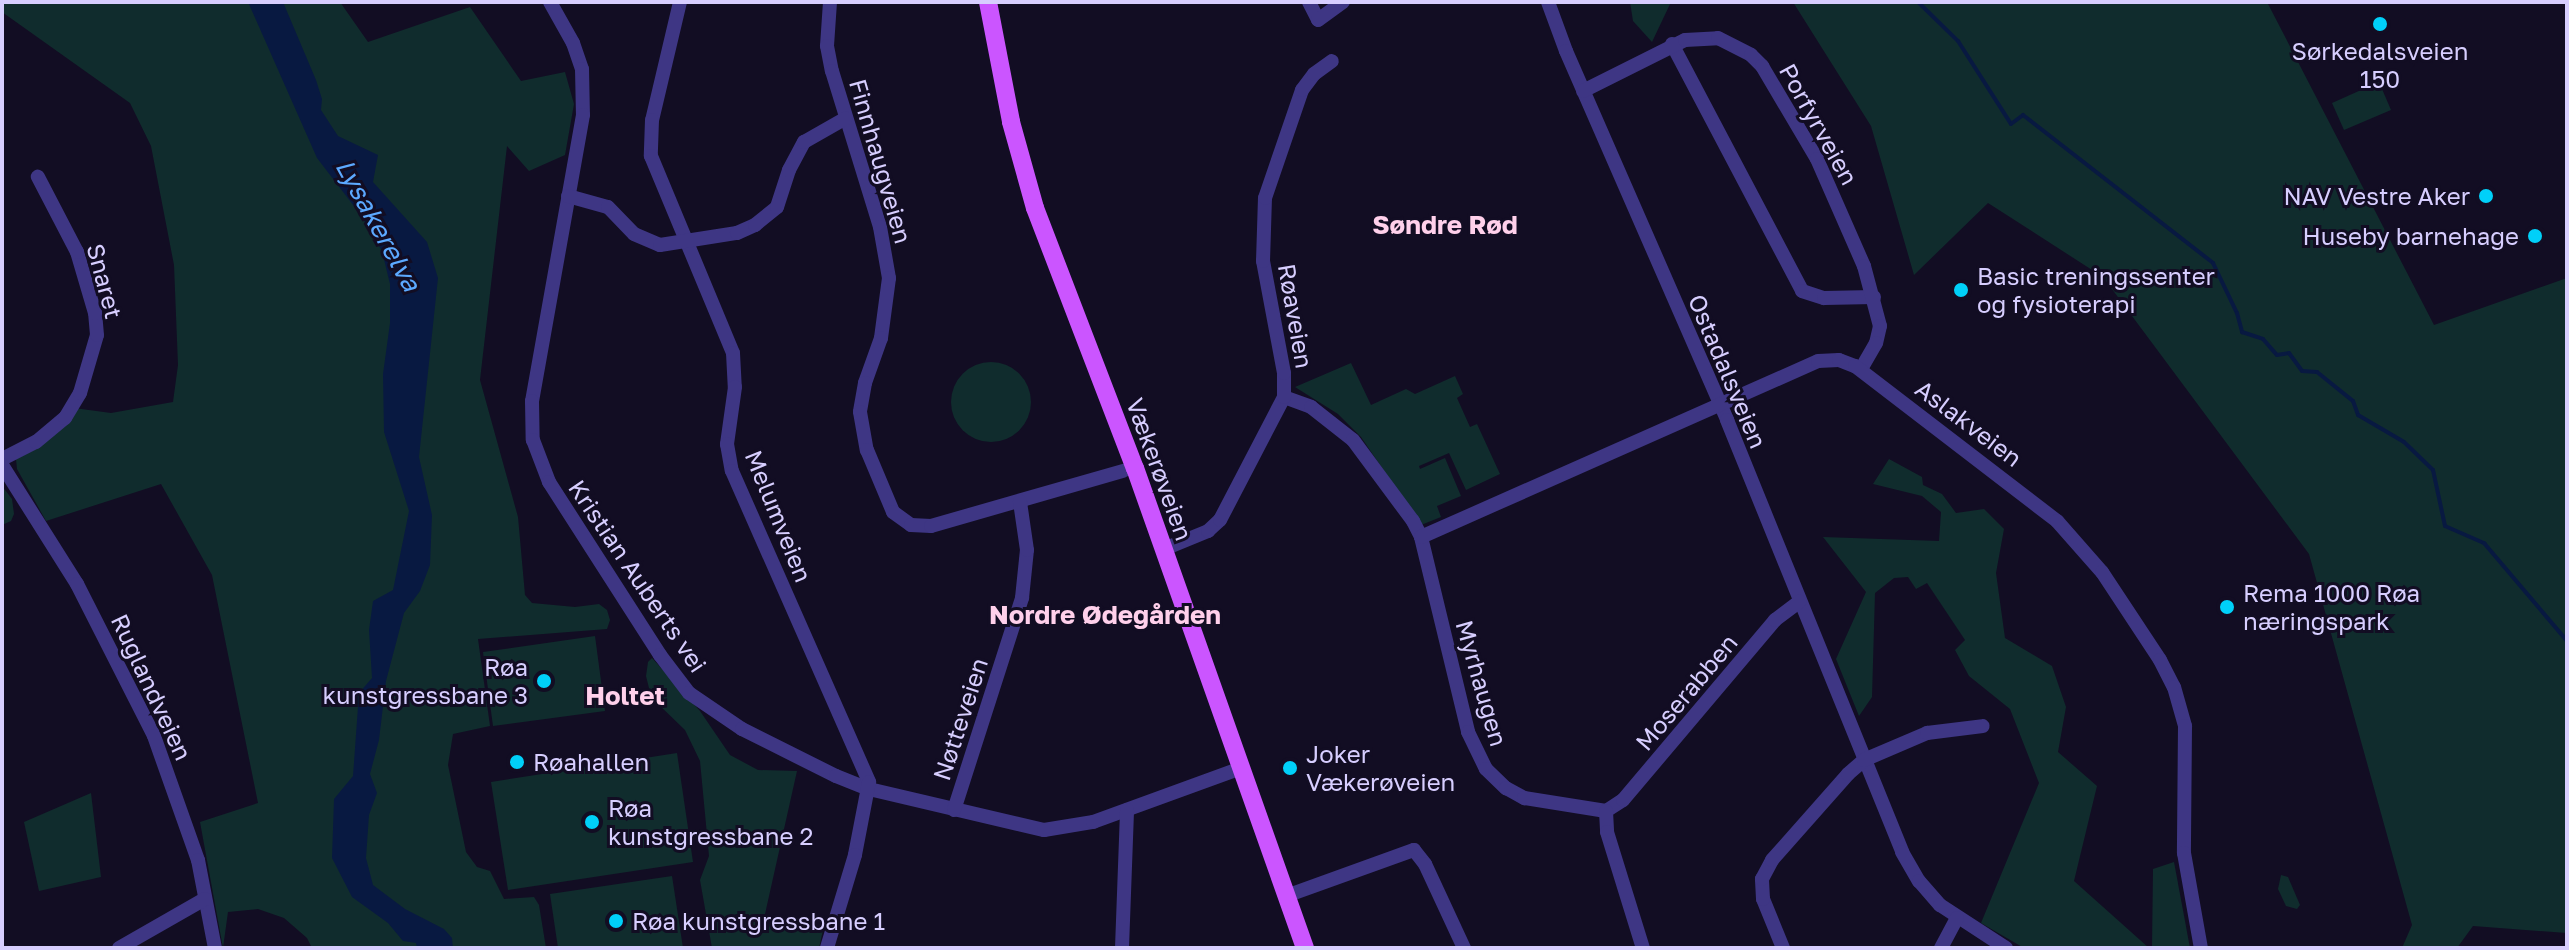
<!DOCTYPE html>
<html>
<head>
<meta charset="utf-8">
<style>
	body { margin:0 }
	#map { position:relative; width:2569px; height:950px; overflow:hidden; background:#120d23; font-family:"Golos Text",sans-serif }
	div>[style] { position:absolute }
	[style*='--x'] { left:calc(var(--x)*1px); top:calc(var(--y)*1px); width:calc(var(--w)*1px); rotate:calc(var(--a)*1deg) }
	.green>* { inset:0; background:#102c2d }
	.round { border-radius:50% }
	.water>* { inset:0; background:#081941 }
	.stream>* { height:4px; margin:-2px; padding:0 2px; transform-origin:2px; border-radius:2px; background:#081941 }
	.minor>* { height:14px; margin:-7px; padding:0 7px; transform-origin:7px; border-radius:7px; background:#3e3684 }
	.major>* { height:18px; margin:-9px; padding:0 9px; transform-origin:9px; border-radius:9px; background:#cb55ff }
	.dots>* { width:22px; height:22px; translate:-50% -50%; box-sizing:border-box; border:4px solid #120d23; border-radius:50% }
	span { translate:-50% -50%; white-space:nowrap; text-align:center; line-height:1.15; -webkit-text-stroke:6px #120d23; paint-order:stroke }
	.poi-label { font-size:24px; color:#d7ceff }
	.right { translate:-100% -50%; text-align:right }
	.left { translate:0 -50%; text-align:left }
	.street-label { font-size:24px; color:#d7ceff }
	.water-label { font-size:26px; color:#5ca9ff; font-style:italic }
	.neighbourhood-label { font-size:26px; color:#ffd0eb; font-weight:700 }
	.frame { position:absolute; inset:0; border:4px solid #d7ceff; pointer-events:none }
</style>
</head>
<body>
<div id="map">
	<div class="green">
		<div style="clip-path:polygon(2px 2px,340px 2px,368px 42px,470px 7px,521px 81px,565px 72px,574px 104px,565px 155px,529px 171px,507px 146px,480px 380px,518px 517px,525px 595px,532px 603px,575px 607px,599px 604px,607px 610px,610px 620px,607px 629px,478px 639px,490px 726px,453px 734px,448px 765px,466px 852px,477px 867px,490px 871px,504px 899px,534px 897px,539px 905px,546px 948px,312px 948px,307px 938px,284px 918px,258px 909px,228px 912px,223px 948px,200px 822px,258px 803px,212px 575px,161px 484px,46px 521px,17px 469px,16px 459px,74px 408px,111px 413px,173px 402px,178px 365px,174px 265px,151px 146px,130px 103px,2px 12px)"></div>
		<div style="clip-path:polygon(1630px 2px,1671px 2px,1652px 42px,1633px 21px)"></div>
		<div style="clip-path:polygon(1793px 2px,2267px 2px,2434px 325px,2567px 278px,2567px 933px,2473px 926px,2457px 948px,2402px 948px,2412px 925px,2309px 554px,2103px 277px,1988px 203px,1914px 275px,1871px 126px)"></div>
		<div style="clip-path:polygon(2379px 82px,2391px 110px,2344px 130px,2332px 103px)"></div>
		<div class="round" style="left:951px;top:362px;width:80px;height:80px"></div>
		<div style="clip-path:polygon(1351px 363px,1371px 405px,1406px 389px,1415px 394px,1455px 376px,1463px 394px,1457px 398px,1470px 427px,1477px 424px,1500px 474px,1466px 490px,1449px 453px,1419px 466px,1420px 469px,1445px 458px,1461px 496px,1437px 506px,1441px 517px,1421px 525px,1361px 437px,1338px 414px,1295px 387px)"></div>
		<div style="clip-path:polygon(1889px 459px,1922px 477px,1923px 485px,1942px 494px,1956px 513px,1984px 509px,2004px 529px,1996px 573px,2005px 638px,2052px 666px,2066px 707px,2058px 752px,2097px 786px,2074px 881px,2149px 948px,2024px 948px,1981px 923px,2039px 783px,2010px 709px,1969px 676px,1955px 650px,1965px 640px,1927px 583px,1916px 589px,1908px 577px,1894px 578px,1875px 593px,1872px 697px,1859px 716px,1836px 659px,1866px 592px,1823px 537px,1939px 541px,1941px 512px,1922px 496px,1873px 484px)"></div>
		<div style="clip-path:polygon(2px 486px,12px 499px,14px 514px,11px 521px,2px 525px)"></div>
		<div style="clip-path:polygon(595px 636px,605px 711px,493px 726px,483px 652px)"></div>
		<div style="clip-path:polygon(652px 658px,700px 711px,730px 755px,758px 770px,797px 771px,765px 914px,823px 930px,819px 948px,712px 948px,700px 880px,709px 856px,700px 761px,685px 730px,656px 702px,649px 688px,646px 676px,648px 662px)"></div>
		<div style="clip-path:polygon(677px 753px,693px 862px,508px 890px,491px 782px)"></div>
		<div style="clip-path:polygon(91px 793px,101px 877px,39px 891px,24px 822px)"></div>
		<div style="clip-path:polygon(2174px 862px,2190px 948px,2152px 948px,2153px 869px)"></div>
		<div style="clip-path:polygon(2281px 875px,2288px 877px,2300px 905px,2297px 909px,2286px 906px,2278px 889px)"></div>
		<div style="clip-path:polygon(672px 876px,683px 948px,558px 948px,550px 894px)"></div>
	</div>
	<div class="water">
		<div style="clip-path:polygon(248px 2px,283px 2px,316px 80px,322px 99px,321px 110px,338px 136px,378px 155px,373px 182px,427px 242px,438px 278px,419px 457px,432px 515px,430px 565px,420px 591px,404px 613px,386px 681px,379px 740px,370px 774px,377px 793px,369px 815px,366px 858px,373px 885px,405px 909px,444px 929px,452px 938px,453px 948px,417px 948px,416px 943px,403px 941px,388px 923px,352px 897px,332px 858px,334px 799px,353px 776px,359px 693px,372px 678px,369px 630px,373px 601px,393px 590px,409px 511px,384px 432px,383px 374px,390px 323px,390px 284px,382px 251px,360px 214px,317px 158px)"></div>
	</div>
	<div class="stream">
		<div style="--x:1918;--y:2;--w:56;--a:44.3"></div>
		<div style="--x:1958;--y:41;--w:98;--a:57.4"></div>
		<div style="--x:2011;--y:124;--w:15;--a:-37"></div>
		<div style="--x:2023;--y:115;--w:241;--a:37.9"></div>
		<div style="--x:2213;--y:263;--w:55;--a:64.4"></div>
		<div style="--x:2237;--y:313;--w:20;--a:75"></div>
		<div style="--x:2242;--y:332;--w:22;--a:18"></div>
		<div style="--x:2263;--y:339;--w:21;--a:49"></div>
		<div style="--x:2277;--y:355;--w:12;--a:-9"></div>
		<div style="--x:2289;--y:353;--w:22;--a:54"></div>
		<div style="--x:2302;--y:371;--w:15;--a:4"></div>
		<div style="--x:2317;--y:372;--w:46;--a:38.9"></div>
		<div style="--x:2353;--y:401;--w:15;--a:70"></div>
		<div style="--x:2358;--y:415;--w:53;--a:30.4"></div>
		<div style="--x:2404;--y:442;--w:40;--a:44"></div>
		<div style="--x:2433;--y:470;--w:57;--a:77.9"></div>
		<div style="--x:2445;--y:526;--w:43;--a:23.6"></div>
		<div style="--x:2484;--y:543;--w:128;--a:49.7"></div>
	</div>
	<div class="minor">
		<div style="--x:550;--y:2;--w:47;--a:60.7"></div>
		<div style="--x:573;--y:43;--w:28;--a:71"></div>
		<div style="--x:582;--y:69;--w:46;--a:88.8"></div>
		<div style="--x:583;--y:115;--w:291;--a:100.1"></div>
		<div style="--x:532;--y:401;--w:39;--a:89"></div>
		<div style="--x:533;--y:440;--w:45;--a:69.1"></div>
		<div style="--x:549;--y:482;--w:206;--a:57.3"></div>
		<div style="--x:660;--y:655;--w:48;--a:52.7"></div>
		<div style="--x:689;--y:693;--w:64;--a:34.2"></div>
		<div style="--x:742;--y:729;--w:105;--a:26.6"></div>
		<div style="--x:836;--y:776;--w:35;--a:22"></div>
		<div style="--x:869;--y:789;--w:180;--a:13.2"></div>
		<div style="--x:1044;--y:830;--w:50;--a:-9.3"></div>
		<div style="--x:1093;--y:822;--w:158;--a:-20"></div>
		<div style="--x:680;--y:2;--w:121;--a:103.3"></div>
		<div style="--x:652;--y:120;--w:36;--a:92"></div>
		<div style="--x:651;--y:156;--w:213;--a:67.4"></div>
		<div style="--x:733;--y:353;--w:34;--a:87"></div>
		<div style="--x:735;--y:387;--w:58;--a:98"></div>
		<div style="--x:727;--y:444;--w:27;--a:80"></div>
		<div style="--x:732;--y:471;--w:340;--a:66.2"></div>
		<div style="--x:869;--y:782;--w:74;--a:100.9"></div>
		<div style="--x:855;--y:855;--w:97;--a:106.8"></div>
		<div style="--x:830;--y:2;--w:44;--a:93.9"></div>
		<div style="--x:827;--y:46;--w:25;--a:79"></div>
		<div style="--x:832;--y:71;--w:163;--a:72.9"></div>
		<div style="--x:880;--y:227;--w:52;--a:80"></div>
		<div style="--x:889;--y:278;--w:61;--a:97.6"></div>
		<div style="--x:881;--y:338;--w:48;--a:109.6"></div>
		<div style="--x:865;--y:383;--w:29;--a:100"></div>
		<div style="--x:860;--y:412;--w:39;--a:80"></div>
		<div style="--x:867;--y:450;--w:67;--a:67.2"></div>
		<div style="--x:893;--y:512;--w:22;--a:36"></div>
		<div style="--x:911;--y:525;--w:20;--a:3"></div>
		<div style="--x:931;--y:526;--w:200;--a:-16"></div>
		<div style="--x:1309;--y:2;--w:20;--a:63"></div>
		<div style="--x:1318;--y:20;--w:31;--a:-36"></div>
		<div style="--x:1548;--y:2;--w:52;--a:69.8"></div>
		<div style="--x:1566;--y:51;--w:403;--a:66.4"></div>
		<div style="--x:1727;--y:420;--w:466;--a:67.9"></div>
		<div style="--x:1902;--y:852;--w:34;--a:60"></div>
		<div style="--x:1919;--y:881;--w:32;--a:49"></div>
		<div style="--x:1940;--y:905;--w:79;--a:33.1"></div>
		<div style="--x:1672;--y:44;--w:279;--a:62.2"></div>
		<div style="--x:1802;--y:291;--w:23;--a:18"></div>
		<div style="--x:1824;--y:298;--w:50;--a:-1.1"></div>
		<div style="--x:1583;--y:91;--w:114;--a:-26.6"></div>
		<div style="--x:1685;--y:40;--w:33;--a:-3"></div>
		<div style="--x:1718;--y:38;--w:37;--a:27"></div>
		<div style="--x:1751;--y:55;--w:16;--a:45"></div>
		<div style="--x:1762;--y:66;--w:108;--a:59.4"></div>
		<div style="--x:1817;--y:159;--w:117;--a:66.3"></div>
		<div style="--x:1864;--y:266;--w:62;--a:75.1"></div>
		<div style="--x:1880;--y:326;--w:17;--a:103"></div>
		<div style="--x:1876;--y:343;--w:30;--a:120"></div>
		<div style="--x:568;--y:196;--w:41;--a:15.4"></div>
		<div style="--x:608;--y:207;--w:37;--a:46"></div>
		<div style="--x:634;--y:234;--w:28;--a:23"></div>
		<div style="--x:660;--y:245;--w:78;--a:-8.9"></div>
		<div style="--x:737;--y:233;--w:20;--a:-24"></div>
		<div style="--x:755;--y:225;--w:28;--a:-39"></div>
		<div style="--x:777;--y:207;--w:39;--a:-72"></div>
		<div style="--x:789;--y:170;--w:32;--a:-62"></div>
		<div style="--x:804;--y:142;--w:48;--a:-29.7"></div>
		<div style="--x:1284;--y:397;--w:29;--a:20"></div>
		<div style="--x:1311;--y:407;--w:53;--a:38.2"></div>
		<div style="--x:1353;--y:440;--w:101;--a:53.5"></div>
		<div style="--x:1413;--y:521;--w:18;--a:63"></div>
		<div style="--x:1421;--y:537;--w:201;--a:76.4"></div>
		<div style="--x:1468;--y:732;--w:41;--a:64.1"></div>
		<div style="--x:1486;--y:769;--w:28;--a:44"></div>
		<div style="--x:1506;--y:788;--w:21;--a:29"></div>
		<div style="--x:1524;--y:798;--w:83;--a:9"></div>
		<div style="--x:2;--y:459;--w:38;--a:-27"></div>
		<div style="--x:36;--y:442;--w:38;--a:-40"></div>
		<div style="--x:65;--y:418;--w:29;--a:-59"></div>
		<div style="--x:80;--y:393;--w:60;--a:-73.7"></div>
		<div style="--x:97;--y:335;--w:22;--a:-95"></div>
		<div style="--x:95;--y:313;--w:64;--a:-106.4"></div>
		<div style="--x:77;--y:252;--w:85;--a:-117.5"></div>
		<div style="--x:2;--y:465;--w:141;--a:57.8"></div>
		<div style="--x:77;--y:584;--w:170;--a:63.1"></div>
		<div style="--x:154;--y:736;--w:132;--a:70.5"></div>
		<div style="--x:198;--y:860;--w:90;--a:79.1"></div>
		<div style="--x:1421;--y:537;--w:434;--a:-23.9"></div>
		<div style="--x:1818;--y:361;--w:21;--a:-3"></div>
		<div style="--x:1839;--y:360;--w:17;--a:21"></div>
		<div style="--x:1855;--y:366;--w:255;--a:37.5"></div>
		<div style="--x:2057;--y:521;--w:68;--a:48.6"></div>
		<div style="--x:2102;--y:572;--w:105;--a:56.6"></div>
		<div style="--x:2160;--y:660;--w:30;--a:63"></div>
		<div style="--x:2174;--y:687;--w:41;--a:74.2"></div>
		<div style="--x:2185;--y:726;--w:127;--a:90.5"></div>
		<div style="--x:2184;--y:853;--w:97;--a:79.9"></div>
		<div style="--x:1164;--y:549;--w:48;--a:-22.2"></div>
		<div style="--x:1208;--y:531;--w:16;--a:-43"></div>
		<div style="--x:1220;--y:520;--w:139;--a:-62.5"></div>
		<div style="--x:1284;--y:397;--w:24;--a:-90"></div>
		<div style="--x:1284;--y:373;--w:114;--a:-100.6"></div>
		<div style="--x:1263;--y:261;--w:63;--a:-88.2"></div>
		<div style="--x:1265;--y:198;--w:114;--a:-71.1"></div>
		<div style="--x:1302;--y:90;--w:20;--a:-53"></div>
		<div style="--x:1314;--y:74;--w:22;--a:-36"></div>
		<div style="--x:954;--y:810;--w:223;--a:-72.2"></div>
		<div style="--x:1022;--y:598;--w:48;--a:-84.1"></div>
		<div style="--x:1027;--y:550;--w:49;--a:-98.3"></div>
		<div style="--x:1606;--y:811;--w:20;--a:-33"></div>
		<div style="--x:1623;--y:800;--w:236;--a:-49.8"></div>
		<div style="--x:1775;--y:620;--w:31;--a:-37"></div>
		<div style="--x:1606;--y:811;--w:21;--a:87"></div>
		<div style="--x:1607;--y:832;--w:121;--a:72.8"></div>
		<div style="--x:1286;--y:896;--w:136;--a:-19.8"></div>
		<div style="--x:1414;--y:850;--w:18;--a:52"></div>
		<div style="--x:1425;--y:864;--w:93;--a:65.1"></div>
		<div style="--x:119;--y:948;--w:99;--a:-29.7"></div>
		<div style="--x:1122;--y:948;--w:138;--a:-87.9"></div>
		<div style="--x:1783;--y:948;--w:53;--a:-112.2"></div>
		<div style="--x:1763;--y:899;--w:20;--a:-93"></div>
		<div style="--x:1762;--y:879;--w:21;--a:-62"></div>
		<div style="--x:1772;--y:860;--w:115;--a:-48.5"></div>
		<div style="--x:1848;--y:774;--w:21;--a:-41"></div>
		<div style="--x:1864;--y:760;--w:69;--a:-23.2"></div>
		<div style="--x:1927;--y:733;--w:56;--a:-7.1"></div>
		<div style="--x:1941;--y:948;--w:34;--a:-62"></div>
	</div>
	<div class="major">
		<div style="--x:988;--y:2;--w:122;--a:79.1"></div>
		<div style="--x:1011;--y:122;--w:89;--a:74.4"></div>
		<div style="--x:1035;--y:208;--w:279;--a:69"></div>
		<div style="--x:1135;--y:468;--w:509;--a:70.5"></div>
	</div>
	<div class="dots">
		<div style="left:2380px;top:24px;background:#00d0f9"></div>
		<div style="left:2486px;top:196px;background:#00d0f9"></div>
		<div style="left:2535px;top:236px;background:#00d0f9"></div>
		<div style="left:1961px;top:290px;background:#00d0f9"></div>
		<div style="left:2227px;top:607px;background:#00d0f9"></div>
		<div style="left:544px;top:681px;background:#00d0f9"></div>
		<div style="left:517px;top:762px;background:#00d0f9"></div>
		<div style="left:1290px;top:768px;background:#00d0f9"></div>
		<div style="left:592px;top:822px;background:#00d0f9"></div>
		<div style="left:616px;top:921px;background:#00d0f9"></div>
	</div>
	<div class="poi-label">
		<span style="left:2380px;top:65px">Sørkedalsveien<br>150</span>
		<span class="right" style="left:2470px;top:196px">NAV Vestre Aker</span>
		<span class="right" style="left:2519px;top:236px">Huseby barnehage</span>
		<span class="left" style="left:1977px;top:290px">Basic treningssenter<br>og fysioterapi</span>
		<span class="left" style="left:2243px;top:607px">Rema 1000 Røa<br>næringspark</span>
		<span class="right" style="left:528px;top:681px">Røa<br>kunstgressbane 3</span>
		<span class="left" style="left:1306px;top:768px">Joker<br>Vækerøveien</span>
		<span class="left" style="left:533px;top:762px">Røahallen</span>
		<span class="left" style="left:608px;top:822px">Røa<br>kunstgressbane 2</span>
		<span class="left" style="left:632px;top:921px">Røa kunstgressbane 1</span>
	</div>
	<div class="street-label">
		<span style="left:1819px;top:124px;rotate:61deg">Porfyrveien</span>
		<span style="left:881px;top:161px;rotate:74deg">Finnhaugveien</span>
		<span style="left:105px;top:281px;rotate:75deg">Snaret</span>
		<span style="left:1296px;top:316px;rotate:80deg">Røaveien</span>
		<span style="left:1728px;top:371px;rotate:67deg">Ostadalsveien</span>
		<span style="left:1969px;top:423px;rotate:37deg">Aslakveien</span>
		<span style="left:1160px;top:469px;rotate:70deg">Vækerøveien</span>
		<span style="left:779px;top:516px;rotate:68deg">Melumveien</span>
		<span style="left:638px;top:576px;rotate:56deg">Kristian Auberts vei</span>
		<span style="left:1482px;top:683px;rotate:74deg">Myrhaugen</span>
		<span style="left:152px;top:687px;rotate:65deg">Ruglandveien</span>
		<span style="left:1686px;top:692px;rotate:-50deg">Moserabben</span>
		<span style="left:960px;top:719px;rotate:-72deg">Nøtteveien</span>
	</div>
	<div class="water-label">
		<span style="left:378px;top:225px;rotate:61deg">Lysakerelva</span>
	</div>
	<div class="neighbourhood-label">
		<span style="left:1445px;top:225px">Søndre Rød</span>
		<span style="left:1105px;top:615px">Nordre Ødegården</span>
		<span style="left:625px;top:696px">Holtet</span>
	</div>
	<div class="frame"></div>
</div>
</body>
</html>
